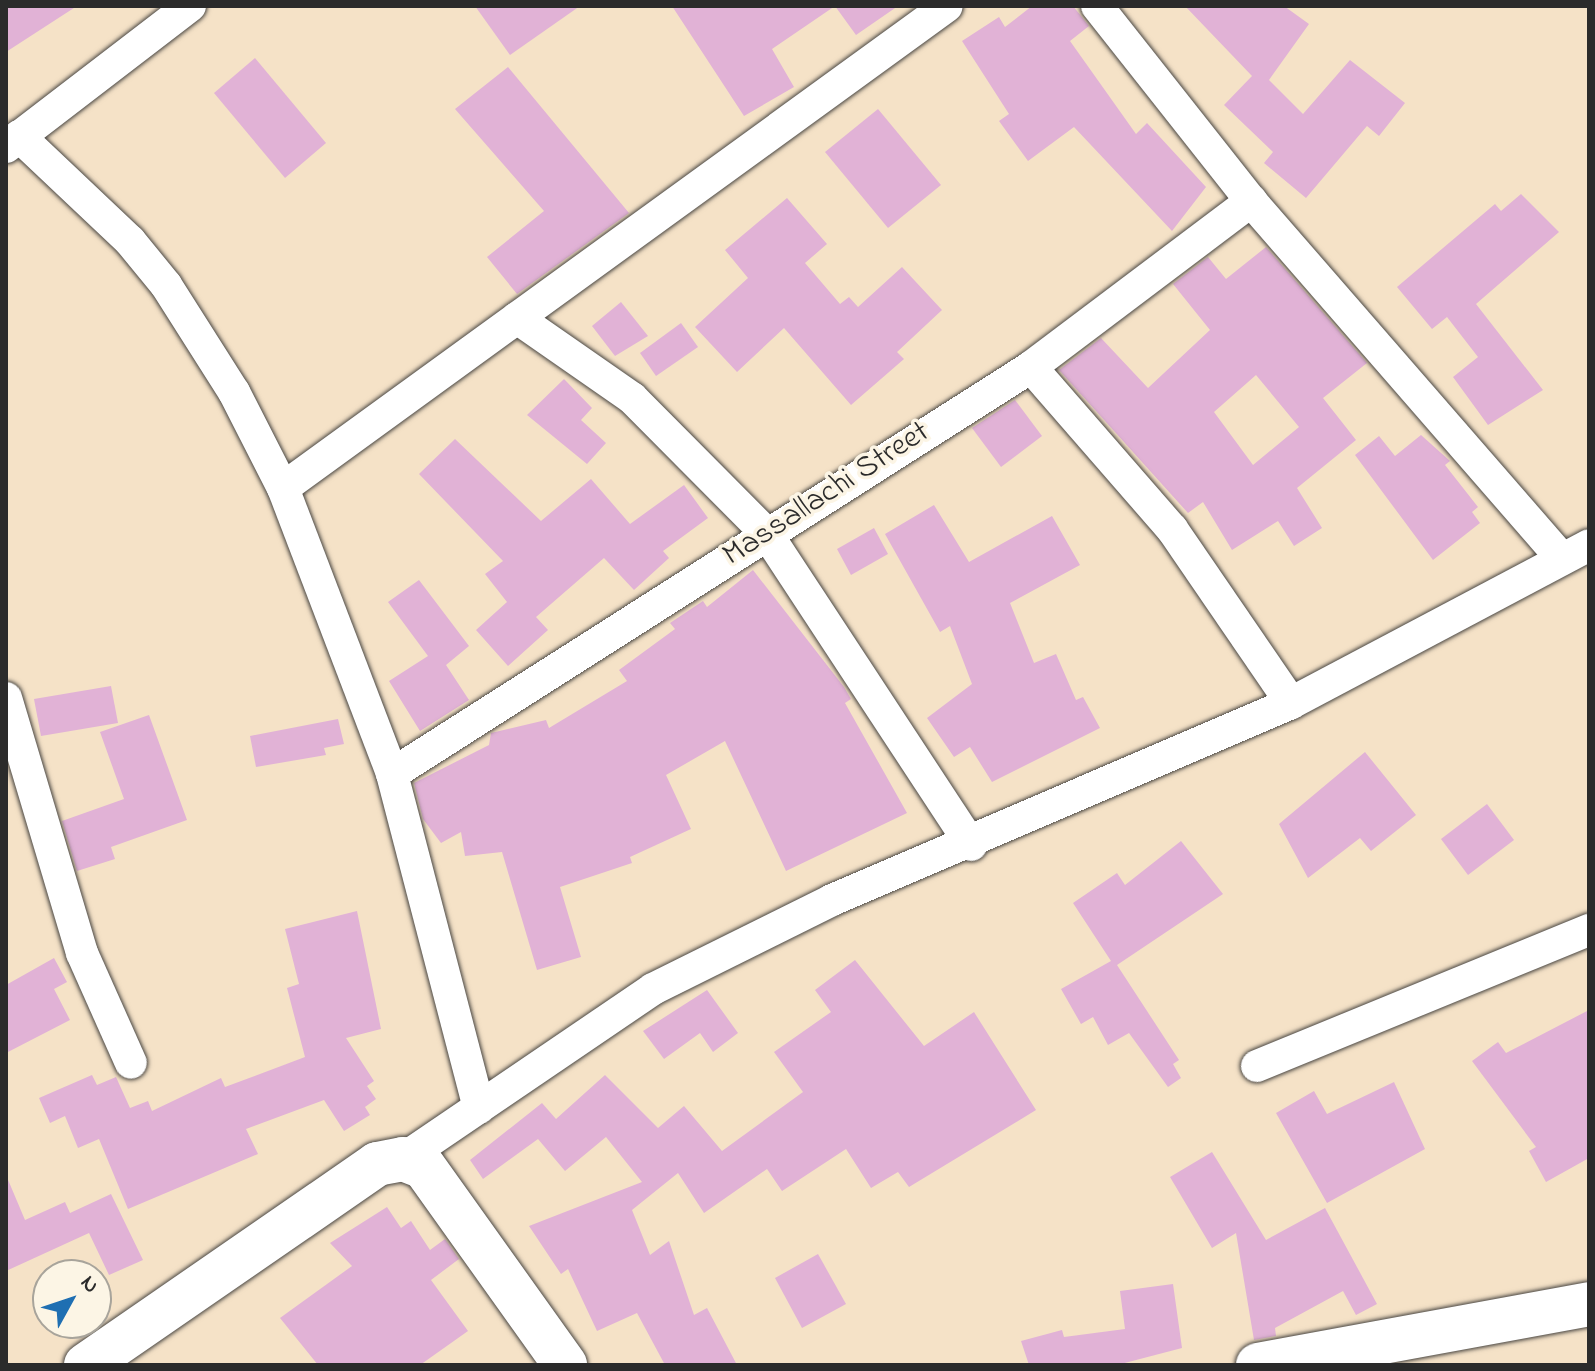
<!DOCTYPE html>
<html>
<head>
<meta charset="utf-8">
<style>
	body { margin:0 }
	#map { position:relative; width:1595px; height:1371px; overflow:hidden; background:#f5e2c7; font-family:"Indie Flower",sans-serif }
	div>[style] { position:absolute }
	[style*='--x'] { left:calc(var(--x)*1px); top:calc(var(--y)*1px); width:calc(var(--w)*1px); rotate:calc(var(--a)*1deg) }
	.building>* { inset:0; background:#e1b2d6 }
	.roads { filter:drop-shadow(0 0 2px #494642) drop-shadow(0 0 2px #494642) }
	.street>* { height:32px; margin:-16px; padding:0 16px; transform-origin:16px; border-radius:16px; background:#fff }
	.secondary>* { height:44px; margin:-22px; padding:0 22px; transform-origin:22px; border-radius:22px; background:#fff }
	span { translate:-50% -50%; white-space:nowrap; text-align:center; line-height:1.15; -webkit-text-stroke:7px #fcf5e5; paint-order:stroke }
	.street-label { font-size:32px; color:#2b2b2b }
	.frame { position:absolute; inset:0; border:8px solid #2b2b2b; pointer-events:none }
	.north { position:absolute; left:32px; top:1259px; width:80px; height:80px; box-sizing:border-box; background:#fcf5e5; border:2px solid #a8a49b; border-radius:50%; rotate:50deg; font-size:22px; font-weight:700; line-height:32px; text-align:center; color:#2b2b2b }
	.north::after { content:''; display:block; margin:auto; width:28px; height:36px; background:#1f6fb2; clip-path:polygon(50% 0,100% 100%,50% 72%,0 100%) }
</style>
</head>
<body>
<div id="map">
	<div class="building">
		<div style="clip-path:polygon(6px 6px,77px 6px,6px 52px)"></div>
		<div style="clip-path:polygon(475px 6px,580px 6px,510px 55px)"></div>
		<div style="clip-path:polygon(672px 6px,898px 6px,856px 35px,835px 6px,772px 49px,794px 87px,744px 116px)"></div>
		<div style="clip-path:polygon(1032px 6px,1073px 6px,1089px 26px,1070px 41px,1136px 134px,1147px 123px,1206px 187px,1172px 231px,1074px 127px,1028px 161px,999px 121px,1009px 114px,962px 41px,999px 17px,1005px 27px)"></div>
		<div style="clip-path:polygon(1185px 6px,1284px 6px,1309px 24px,1269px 80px,1303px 114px,1350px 60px,1405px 103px,1379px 136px,1367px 126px,1306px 198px,1264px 163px,1273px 152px,1224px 105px,1252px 76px)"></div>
		<div style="clip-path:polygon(255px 58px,326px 143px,285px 178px,214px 93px)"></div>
		<div style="clip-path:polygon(508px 67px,629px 213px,517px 294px,487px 257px,544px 211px,455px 109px)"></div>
		<div style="clip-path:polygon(878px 109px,941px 185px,888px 228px,825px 152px)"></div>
		<div style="clip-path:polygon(1521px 194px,1559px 232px,1476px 304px,1543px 390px,1488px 425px,1453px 377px,1478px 357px,1447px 317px,1432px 329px,1397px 287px,1495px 204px,1501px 211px)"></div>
		<div style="clip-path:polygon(787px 198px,827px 244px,805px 263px,840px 304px,849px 297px,858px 307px,902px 267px,942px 310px,897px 352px,904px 359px,851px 405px,784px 328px,737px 372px,695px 327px,748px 278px,725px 250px)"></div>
		<div style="clip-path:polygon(evenodd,1266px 247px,1367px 363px,1323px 398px,1356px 440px,1297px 488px,1322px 528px,1294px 546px,1278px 521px,1232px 550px,1203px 502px,1188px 513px,1059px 370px,1101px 338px,1148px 388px,1210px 330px,1173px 284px,1208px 257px,1226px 279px,1266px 247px,1256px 375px,1299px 427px,1253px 465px,1214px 412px,1256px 375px)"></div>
		<div style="clip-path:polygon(621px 302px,648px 336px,615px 356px,592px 326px)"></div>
		<div style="clip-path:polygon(681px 323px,698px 347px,656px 376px,640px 353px)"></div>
		<div style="clip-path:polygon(564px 379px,592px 408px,581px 420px,606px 443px,587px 464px,527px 415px)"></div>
		<div style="clip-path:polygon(1015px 400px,1042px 436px,1001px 467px,972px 428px)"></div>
		<div style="clip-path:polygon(1421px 435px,1450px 461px,1445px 465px,1478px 507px,1472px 512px,1480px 523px,1433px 560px,1355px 455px,1379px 436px,1395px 456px)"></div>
		<div style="clip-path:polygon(455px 439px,541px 521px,591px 479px,630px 524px,684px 485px,708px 518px,663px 551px,669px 558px,634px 590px,604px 558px,536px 617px,548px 630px,508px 666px,476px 630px,507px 602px,485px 574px,503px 561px,419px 474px)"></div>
		<div style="clip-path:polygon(934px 505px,969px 562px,1052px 516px,1080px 565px,1010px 603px,1034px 663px,1056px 654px,1076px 700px,1083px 697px,1100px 728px,992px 782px,970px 747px,954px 757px,927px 718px,972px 684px,950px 626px,940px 632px,885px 534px)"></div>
		<div style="clip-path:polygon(874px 528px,888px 554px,851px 575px,837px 549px)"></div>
		<div style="clip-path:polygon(753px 570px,844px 687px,851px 699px,845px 703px,907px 813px,786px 871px,725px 741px,666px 775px,691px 829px,630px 857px,632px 863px,560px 887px,581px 957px,537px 970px,502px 852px,465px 856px,461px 832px,441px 843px,423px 819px,414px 783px,489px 745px,491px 733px,546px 720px,549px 728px,627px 681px,619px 670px,675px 629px,670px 623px,703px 601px,707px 607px)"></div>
		<div style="clip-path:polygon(419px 580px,469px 646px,446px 665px,469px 700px,420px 731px,389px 681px,428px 656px,388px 602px)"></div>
		<div style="clip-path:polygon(111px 686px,118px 723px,41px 736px,34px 699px)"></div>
		<div style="clip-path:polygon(149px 715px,187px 820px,111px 847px,115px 859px,77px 871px,62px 821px,124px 799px,100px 732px)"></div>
		<div style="clip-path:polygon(338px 719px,344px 744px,324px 748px,326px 755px,256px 767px,250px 736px)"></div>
		<div style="clip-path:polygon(1365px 752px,1416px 815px,1371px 851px,1360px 838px,1308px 878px,1279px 824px)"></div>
		<div style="clip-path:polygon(1487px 804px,1514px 840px,1468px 875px,1441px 839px)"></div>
		<div style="clip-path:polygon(1181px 841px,1223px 894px,1117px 965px,1179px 1060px,1173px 1064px,1181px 1078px,1168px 1087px,1129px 1033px,1108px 1045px,1093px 1017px,1081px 1024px,1061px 989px,1111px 961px,1073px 903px,1117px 873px,1125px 885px)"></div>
		<div style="clip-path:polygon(357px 911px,381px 1029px,346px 1038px,374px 1081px,367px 1086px,376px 1099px,365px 1107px,370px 1115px,344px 1131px,324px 1100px,246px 1129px,258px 1154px,128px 1209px,99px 1139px,78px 1148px,65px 1116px,50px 1123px,39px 1098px,92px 1075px,97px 1085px,116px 1077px,130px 1108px,148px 1101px,152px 1111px,221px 1078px,225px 1087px,305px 1057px,287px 988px,299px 984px,285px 929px)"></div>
		<div style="clip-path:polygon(54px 958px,67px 982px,54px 989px,70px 1020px,6px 1053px,6px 985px)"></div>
		<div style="clip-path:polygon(855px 960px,924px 1046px,974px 1012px,1036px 1110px,909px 1187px,898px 1172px,871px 1188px,846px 1149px,782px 1191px,767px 1169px,704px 1213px,678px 1173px,632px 1210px,650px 1255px,669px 1241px,694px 1315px,707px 1308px,737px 1365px,665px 1365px,637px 1313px,597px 1331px,568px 1269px,561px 1274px,529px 1226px,642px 1182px,606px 1137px,565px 1171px,538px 1139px,483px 1179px,470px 1160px,542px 1103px,556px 1119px,605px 1075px,658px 1128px,684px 1106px,722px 1151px,803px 1092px,774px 1052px,831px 1012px,815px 990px)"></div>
		<div style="clip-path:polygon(707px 990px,738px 1033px,713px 1052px,700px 1033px,664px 1059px,643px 1031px)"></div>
		<div style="clip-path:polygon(1589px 1010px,1589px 1158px,1546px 1182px,1529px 1151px,1536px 1147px,1472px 1061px,1498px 1042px,1506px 1053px)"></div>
		<div style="clip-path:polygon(1394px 1082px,1425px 1149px,1327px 1203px,1276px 1113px,1314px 1091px,1327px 1114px)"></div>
		<div style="clip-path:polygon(1212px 1152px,1266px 1240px,1325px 1208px,1377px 1304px,1356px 1315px,1343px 1291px,1275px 1328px,1276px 1336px,1254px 1340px,1236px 1233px,1212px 1248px,1170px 1177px)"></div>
		<div style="clip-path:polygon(6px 1175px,25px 1220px,65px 1202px,70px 1213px,111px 1194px,143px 1260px,109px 1275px,89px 1233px,6px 1271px)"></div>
		<div style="clip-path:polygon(387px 1207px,401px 1228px,411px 1221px,430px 1250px,445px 1239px,459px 1259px,431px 1280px,468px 1331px,420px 1365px,318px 1365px,280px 1318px,352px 1266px,330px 1243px)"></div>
		<div style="clip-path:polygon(818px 1254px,846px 1304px,802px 1328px,775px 1278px)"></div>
		<div style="clip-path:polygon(1173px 1284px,1182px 1348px,1117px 1365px,1029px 1365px,1021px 1341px,1062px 1330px,1064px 1337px,1125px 1329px,1120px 1291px)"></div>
	</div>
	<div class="roads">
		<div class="street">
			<div style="--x:1097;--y:6;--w:248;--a:51.7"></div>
			<div style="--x:1251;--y:201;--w:469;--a:49"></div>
			<div style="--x:19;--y:136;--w:153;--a:43.4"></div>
			<div style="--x:130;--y:241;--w:57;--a:50.7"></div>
			<div style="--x:166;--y:285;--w:127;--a:57.6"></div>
			<div style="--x:234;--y:392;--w:108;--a:63"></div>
			<div style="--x:283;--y:488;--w:306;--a:69.1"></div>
			<div style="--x:392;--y:774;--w:345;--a:75.4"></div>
			<div style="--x:6;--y:147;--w:232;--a:-37.5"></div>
			<div style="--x:517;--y:318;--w:140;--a:34.8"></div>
			<div style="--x:632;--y:398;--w:192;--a:45.2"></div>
			<div style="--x:767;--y:534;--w:372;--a:56.7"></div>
			<div style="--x:1031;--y:367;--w:215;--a:49"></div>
			<div style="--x:1172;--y:529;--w:211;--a:55.6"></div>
			<div style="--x:283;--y:488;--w:820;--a:-35.98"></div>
			<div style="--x:6;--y:698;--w:266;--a:73.4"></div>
			<div style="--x:82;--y:953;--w:120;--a:66"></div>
			<div style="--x:392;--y:774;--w:758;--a:-32.49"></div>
			<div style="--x:1031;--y:367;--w:276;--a:-37"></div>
			<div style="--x:1257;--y:1066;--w:359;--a:-22.3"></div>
			<div style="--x:403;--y:1159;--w:302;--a:-34.2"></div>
			<div style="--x:653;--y:989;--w:200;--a:-26.4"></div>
			<div style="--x:832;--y:900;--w:499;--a:-23.2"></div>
			<div style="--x:1291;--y:703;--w:337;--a:-27.9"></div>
		</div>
		<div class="secondary">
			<div style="--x:86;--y:1365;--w:354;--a:-34.6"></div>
			<div style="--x:377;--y:1164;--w:26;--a:-11"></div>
			<div style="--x:403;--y:1159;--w:22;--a:21"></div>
			<div style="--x:424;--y:1167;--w:243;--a:54.5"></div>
			<div style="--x:1258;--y:1365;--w:337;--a:-10.4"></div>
		</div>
	</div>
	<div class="street-label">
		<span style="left:827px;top:495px;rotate:-33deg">Massallachi Street</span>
	</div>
	<div class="frame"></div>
	<div class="north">N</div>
</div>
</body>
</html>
